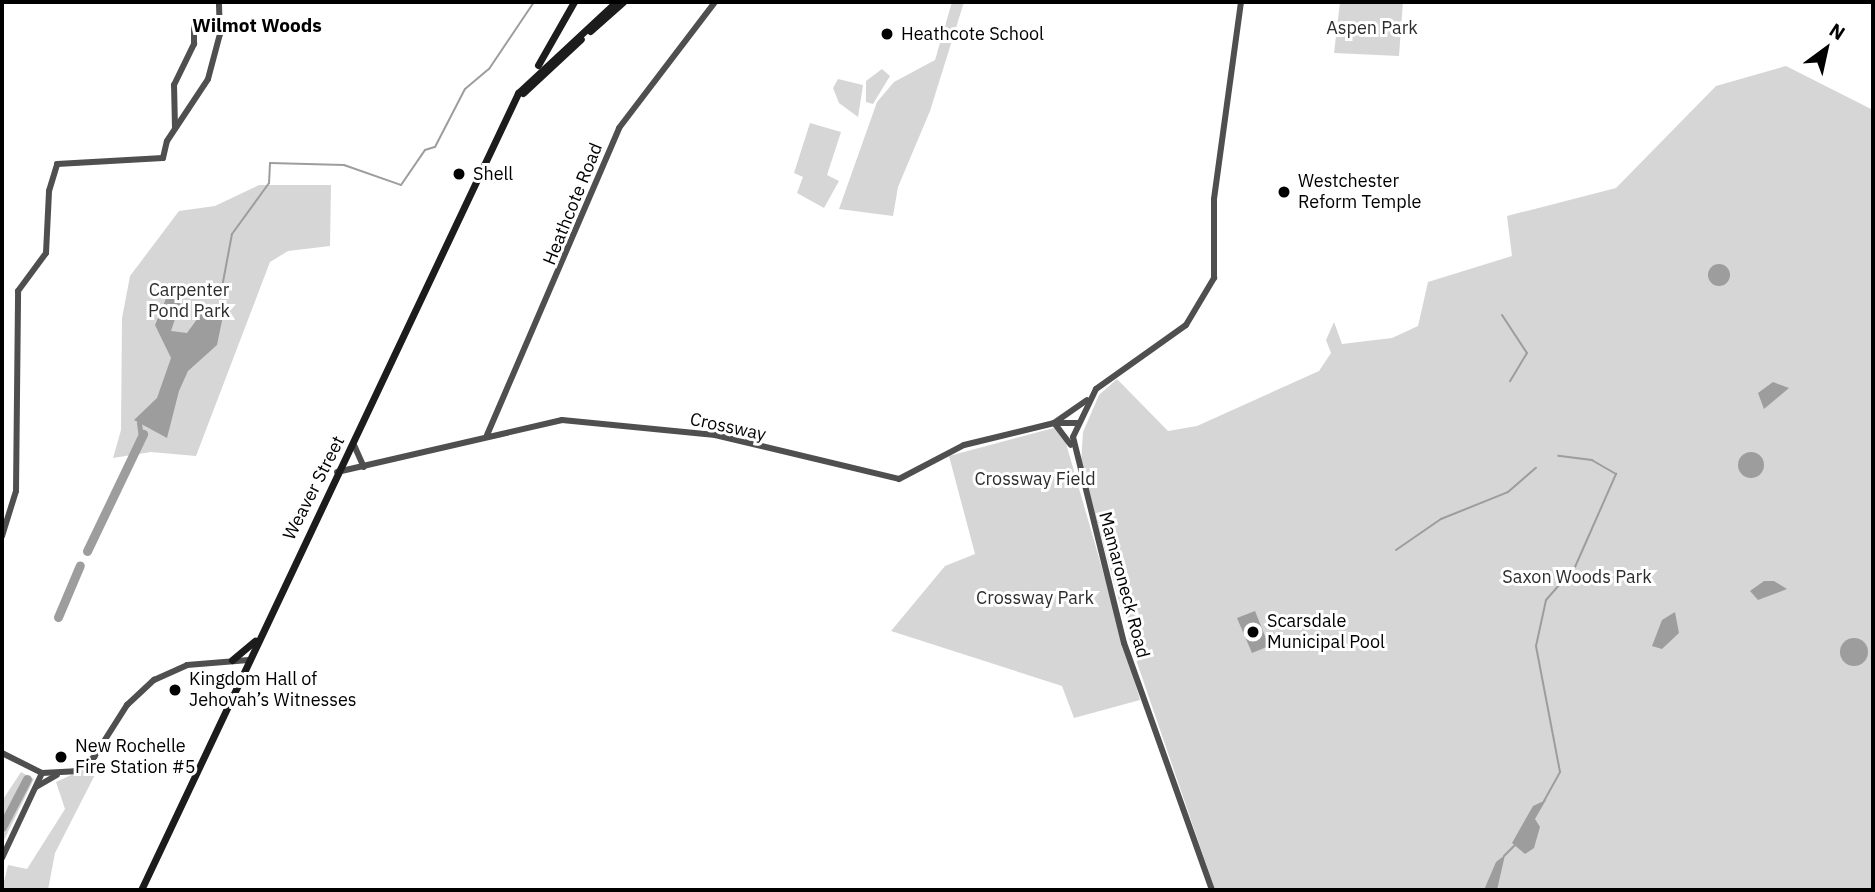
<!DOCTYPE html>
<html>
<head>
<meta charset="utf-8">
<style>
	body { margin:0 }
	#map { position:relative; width:1875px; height:892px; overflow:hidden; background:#fff; font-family:"IBM Plex Sans",sans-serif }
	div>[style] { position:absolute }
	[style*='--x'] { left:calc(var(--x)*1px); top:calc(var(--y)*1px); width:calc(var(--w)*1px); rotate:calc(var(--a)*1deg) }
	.green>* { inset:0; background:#d6d6d6 }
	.water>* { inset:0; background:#9d9d9d }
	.round { border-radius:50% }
	.stream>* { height:2px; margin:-1px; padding:0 1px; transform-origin:1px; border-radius:1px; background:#9d9d9d }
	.canal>* { height:5px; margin:-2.5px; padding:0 2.5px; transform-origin:2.5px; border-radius:2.5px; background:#9d9d9d }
	.river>* { height:9px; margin:-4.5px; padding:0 4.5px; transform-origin:4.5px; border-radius:4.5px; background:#9d9d9d }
	.tertiary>* { height:6px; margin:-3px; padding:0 3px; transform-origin:3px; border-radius:3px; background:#4f4f4f }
	.secondary>* { height:7px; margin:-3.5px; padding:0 3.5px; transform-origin:3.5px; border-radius:3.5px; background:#1c1c1c }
	.dots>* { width:19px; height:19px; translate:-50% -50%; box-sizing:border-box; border:4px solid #fff; border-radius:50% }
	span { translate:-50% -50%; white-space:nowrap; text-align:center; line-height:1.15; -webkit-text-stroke:6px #fff; paint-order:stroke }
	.park-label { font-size:18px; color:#2d2d2d }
	.poi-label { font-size:18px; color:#000 }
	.left { translate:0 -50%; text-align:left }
	.street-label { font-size:18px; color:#000 }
	.neighbourhood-label { font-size:19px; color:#000; font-weight:700 }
	.frame { position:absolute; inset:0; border:4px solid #000; pointer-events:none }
	.north { position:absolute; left:1791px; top:14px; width:70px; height:70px; -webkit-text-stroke:5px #fff; paint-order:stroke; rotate:33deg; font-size:19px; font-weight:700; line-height:28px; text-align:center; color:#000 }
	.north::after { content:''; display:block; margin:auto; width:24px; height:32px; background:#000; clip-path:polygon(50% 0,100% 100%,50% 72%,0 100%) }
</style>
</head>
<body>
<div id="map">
	<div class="green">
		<div style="clip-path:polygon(952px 2px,964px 2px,930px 111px,898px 187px,893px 216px,839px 209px,877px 102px,894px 82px,935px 60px)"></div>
		<div style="clip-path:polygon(1340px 2px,1403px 2px,1399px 56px,1334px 53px)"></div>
		<div style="clip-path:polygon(1786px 66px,1873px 110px,1873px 890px,1215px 890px,1132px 648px,1081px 463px,1083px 432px,1099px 395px,1117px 379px,1168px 431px,1197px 426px,1319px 371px,1331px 353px,1326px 340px,1334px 322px,1342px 344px,1392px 338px,1418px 326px,1428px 282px,1512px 256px,1507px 216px,1616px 188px,1716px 86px)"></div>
		<div style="clip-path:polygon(882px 69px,890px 76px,873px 104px,866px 102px,866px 81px)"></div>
		<div style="clip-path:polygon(838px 79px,863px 85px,858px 117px,839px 103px,833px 88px)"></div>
		<div style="clip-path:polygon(810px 123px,841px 132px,827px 175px,839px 181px,824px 208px,797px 193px,803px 177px,794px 173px)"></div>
		<div style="clip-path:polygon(259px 185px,331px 185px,330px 246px,288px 251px,270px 262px,196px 456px,151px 452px,113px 458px,121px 430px,122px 318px,130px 276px,179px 211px,215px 206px)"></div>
		<div style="clip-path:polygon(1061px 426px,1140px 700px,1074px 718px,1062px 686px,891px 631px,945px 566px,975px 554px,949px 456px)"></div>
		<div style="clip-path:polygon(102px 761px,55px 853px,48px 890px,2px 890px,8px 865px,27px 869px,65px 809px,56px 782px)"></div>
		<div style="clip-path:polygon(21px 772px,34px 779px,2px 844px,2px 801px)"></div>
	</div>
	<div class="water">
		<div class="round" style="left:1708px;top:264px;width:22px;height:22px"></div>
		<div style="clip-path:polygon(178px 286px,184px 292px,171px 331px,187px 333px,208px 304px,224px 311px,217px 345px,188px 371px,179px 391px,167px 438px,134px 420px,157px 398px,171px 358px,155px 325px,170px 289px)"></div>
		<div style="clip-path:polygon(1773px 382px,1789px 388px,1764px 409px,1758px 393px)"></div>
		<div class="round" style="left:1738px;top:452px;width:26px;height:26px"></div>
		<div style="clip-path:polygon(1764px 581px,1774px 581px,1787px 589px,1758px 600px,1750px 591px)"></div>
		<div style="clip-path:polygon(1255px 611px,1269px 646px,1252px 653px,1237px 618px)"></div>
		<div style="clip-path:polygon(1675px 612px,1679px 633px,1662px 649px,1652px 646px,1662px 620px)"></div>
		<div class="round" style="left:1840px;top:638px;width:28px;height:28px"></div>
		<div style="clip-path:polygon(1546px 800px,1535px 819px,1540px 827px,1534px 848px,1525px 854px,1512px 843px,1533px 806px)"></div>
		<div style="clip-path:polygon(1505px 855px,1497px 890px,1484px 890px,1496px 862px)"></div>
	</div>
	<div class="stream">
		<div style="--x:220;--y:298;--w:65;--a:-79.4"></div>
		<div style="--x:232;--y:234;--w:63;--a:-54"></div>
		<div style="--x:269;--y:183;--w:20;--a:-87"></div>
		<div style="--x:270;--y:163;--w:74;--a:1.5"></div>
		<div style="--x:344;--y:165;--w:60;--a:19.3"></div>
		<div style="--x:401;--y:185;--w:42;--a:-55.6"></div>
		<div style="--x:425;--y:150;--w:10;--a:-17"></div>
		<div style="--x:435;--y:147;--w:65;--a:-62.7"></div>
		<div style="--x:465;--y:89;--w:31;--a:-40"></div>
		<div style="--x:489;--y:69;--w:81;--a:-56.1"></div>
		<div style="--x:1502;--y:315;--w:45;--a:56.7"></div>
		<div style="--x:1527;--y:353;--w:33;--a:121"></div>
		<div style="--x:1396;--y:550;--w:55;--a:-34.6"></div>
		<div style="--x:1441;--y:519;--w:72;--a:-21.9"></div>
		<div style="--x:1508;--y:492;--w:37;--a:-41"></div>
		<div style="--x:1544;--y:801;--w:33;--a:-61"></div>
		<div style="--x:1560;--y:772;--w:128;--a:-100.8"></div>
		<div style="--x:1536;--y:646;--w:47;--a:-77.7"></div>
		<div style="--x:1546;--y:600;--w:44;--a:-48.7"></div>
		<div style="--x:1575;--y:567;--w:102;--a:-66.2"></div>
		<div style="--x:1616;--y:474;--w:28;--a:-150"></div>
		<div style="--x:1592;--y:460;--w:34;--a:-173"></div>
		<div style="--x:1504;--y:856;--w:16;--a:-45"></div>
	</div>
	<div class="canal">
		<div style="--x:139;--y:423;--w:15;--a:82"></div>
	</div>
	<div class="river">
		<div style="--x:87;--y:551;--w:130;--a:-64.4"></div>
		<div style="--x:58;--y:617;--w:56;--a:-67.1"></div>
		<div style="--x:2;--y:827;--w:54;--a:-62.5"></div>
	</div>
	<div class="tertiary">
		<div style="--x:175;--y:128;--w:43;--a:-91.3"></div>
		<div style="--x:174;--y:85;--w:46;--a:-64"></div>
		<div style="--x:194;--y:44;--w:19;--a:-90"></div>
		<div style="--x:194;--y:25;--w:25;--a:-16"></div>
		<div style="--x:1054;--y:423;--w:40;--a:-34.9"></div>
		<div style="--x:1055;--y:424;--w:26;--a:53"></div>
		<div style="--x:487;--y:435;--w:334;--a:-66.7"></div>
		<div style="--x:619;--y:128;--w:158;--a:-52.7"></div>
		<div style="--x:354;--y:445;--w:24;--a:66"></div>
		<div style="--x:337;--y:472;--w:231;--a:-13"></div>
		<div style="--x:562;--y:420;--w:154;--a:5.6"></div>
		<div style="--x:715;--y:435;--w:189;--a:13.4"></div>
		<div style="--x:899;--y:479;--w:73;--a:-27.6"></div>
		<div style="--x:964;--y:445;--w:93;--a:-13.7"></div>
		<div style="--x:1054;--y:423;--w:23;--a:0"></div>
		<div style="--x:2;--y:536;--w:47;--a:-72.7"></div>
		<div style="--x:16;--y:491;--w:200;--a:-89.4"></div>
		<div style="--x:18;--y:291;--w:47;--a:-53.6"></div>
		<div style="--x:46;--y:253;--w:62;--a:-87.2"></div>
		<div style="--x:49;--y:191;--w:28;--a:-73"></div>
		<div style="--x:57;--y:164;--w:106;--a:-3.2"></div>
		<div style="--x:163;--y:158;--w:17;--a:-77"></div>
		<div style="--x:167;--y:141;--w:74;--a:-56.5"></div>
		<div style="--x:208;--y:79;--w:47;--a:-75.1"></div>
		<div style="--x:220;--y:34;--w:32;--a:-92"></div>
		<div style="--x:2;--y:753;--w:45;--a:26.6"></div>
		<div style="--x:42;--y:773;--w:33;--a:-3"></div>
		<div style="--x:75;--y:771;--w:24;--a:-36"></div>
		<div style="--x:94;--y:757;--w:62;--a:-57.6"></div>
		<div style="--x:127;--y:705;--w:37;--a:-43"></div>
		<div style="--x:154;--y:680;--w:36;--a:-24"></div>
		<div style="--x:187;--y:665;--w:62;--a:-4.6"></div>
		<div style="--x:36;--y:787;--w:24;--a:-30"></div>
		<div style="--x:2;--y:858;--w:94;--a:-64.8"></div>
		<div style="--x:1212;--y:890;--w:262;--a:-109.6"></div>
		<div style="--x:1124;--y:643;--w:212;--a:-103.9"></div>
		<div style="--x:1073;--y:437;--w:53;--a:-64.4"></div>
		<div style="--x:1096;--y:389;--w:110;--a:-35.4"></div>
		<div style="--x:1186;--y:325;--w:55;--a:-59.2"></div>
		<div style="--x:1214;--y:278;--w:79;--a:-90"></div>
		<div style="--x:1214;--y:199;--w:199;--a:-82.2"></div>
	</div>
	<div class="secondary">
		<div style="--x:590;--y:31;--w:44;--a:-41.3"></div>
		<div style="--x:538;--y:65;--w:73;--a:-60.3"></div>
		<div style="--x:523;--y:93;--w:79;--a:-43"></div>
		<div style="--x:232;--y:660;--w:30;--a:-40"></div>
		<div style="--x:141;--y:890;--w:882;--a:-64.68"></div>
		<div style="--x:518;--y:93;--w:134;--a:-42.9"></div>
	</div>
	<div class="dots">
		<div style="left:887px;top:34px;background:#000"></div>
		<div style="left:459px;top:174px;background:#000"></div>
		<div style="left:1284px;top:192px;background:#000"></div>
		<div style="left:1253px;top:632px;background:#000"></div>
		<div style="left:175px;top:690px;background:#000"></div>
		<div style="left:61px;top:757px;background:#000"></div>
	</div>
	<div class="park-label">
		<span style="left:1372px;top:28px">Aspen Park</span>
		<span style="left:189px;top:301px">Carpenter<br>Pond Park</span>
		<span style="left:1035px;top:479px">Crossway Field</span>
		<span style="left:1577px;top:577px">Saxon Woods Park</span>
		<span style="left:1035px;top:598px">Crossway Park</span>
	</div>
	<div class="poi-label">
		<span class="left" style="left:901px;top:34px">Heathcote School</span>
		<span class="left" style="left:473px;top:174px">Shell</span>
		<span class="left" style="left:1298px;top:192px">Westchester<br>Reform Temple</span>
		<span class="left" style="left:1267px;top:632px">Scarsdale<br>Municipal Pool</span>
		<span class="left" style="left:189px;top:690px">Kingdom Hall of<br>Jehovah’s Witnesses</span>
		<span class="left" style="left:75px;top:757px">New Rochelle<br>Fire Station #5</span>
	</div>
	<div class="street-label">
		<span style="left:573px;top:204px;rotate:-68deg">Heathcote Road</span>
		<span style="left:728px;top:427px;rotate:12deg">Crossway</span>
		<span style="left:314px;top:488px;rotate:-63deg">Weaver Street</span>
		<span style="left:1124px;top:585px;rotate:75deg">Mamaroneck Road</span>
	</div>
	<div class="neighbourhood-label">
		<span style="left:257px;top:26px">Wilmot Woods</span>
	</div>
	<div class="frame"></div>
	<div class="north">N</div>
</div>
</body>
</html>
